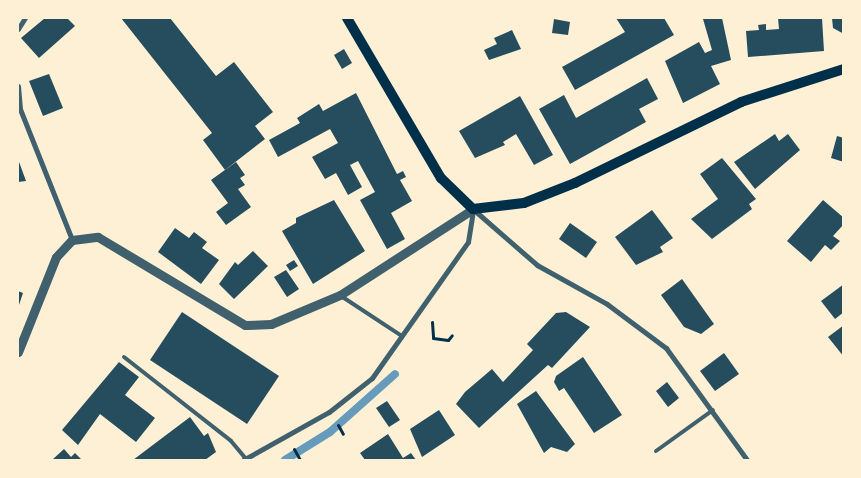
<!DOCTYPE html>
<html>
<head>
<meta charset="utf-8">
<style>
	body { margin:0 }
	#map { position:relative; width:861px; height:478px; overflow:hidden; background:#fdf0d5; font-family:Figtree,sans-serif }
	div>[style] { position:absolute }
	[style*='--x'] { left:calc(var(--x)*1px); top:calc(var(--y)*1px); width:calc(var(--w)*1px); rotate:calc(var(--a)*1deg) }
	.stream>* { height:8px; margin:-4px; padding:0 4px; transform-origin:4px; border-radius:4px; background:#669bbc }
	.building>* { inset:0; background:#264d5e }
	.path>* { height:3px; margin:-1.5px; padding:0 1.5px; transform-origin:1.5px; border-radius:1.5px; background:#003049 }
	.service>* { height:4px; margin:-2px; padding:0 2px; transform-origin:2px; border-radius:2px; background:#3f606c }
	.minor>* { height:5px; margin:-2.5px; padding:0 2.5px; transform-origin:2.5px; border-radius:2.5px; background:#3f606c }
	.tertiary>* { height:9px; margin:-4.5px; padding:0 4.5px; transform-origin:4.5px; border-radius:4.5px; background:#3f606c }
	.secondary>* { height:10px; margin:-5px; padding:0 5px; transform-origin:5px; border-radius:5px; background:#003049 }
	span { translate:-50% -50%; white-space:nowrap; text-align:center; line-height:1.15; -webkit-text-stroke:4px #fdf0d5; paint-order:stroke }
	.frame { position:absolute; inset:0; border:19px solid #fdf0d5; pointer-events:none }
</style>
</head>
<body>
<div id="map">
	<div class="stream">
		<div style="--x:285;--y:460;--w:53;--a:-31.9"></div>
		<div style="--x:330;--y:432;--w:87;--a:-41.7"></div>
	</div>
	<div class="building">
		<div style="clip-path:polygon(45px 18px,67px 18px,75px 26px,39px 58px,21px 38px)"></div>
		<div style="clip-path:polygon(121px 18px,170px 18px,216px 76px,234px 62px,273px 112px,255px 126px,265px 139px,225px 170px,203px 140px,212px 133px)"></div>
		<div style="clip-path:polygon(616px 18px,664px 18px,674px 35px,575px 90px,562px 67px,625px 32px)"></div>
		<div style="clip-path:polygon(722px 18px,731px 60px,711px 66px,720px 84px,683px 103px,665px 61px,699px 42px,705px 53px,712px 50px,703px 19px)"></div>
		<div style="clip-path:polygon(778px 18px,822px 18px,824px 51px,748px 57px,746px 31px,759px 30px,758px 25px,766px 24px,766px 30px,779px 29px)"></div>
		<div style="clip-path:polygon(832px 18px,844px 18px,844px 34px,833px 28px)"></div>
		<div style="clip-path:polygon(554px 19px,570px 22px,568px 35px,552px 33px)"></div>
		<div style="clip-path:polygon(512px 30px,521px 49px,489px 60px,484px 50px,497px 44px,494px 38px)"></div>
		<div style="clip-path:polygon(344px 49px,352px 63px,342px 69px,334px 55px)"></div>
		<div style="clip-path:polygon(49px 74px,63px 108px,43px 116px,29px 81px)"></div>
		<div style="clip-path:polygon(647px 78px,658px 99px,639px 109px,646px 122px,570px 164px,539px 109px,564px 95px,576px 118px)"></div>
		<div style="clip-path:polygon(356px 93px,397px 174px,403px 171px,406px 177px,400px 180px,412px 201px,391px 213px,405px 239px,387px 249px,360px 200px,375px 192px,358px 161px,350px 165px,362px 187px,348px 195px,336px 173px,325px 179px,312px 157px,338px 143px,330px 129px,278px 157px,269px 140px,300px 123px,297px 118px,319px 104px,323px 111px)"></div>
		<div style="clip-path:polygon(520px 96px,553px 155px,534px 165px,516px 134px,503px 142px,505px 145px,475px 158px,459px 131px)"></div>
		<div style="clip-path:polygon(775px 134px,779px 141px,788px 134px,800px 150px,755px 189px,734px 162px)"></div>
		<div style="clip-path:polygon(837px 136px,844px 138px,844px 162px,831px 158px)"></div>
		<div style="clip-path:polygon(722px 158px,756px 199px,749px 204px,752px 209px,712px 239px,691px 219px,718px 199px,700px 174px)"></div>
		<div style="clip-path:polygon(18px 159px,26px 181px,18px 182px)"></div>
		<div style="clip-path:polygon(236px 162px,245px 175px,240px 178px,245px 185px,238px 189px,251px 207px,226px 225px,216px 212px,228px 203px,211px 180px)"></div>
		<div style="clip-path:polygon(334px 200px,365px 251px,313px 284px,282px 231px,296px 223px,296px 218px)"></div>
		<div style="clip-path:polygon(823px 200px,844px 218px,844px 224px,833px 236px,840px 241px,831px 250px,825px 245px,811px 262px,787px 241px)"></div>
		<div style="clip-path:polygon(652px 210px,673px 238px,660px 247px,663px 252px,636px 265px,615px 237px)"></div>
		<div style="clip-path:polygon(570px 223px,597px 242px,586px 258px,559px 239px)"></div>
		<div style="clip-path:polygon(175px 228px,189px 238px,194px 232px,207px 242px,202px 248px,219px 260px,201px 284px,158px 252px)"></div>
		<div style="clip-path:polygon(253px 251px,268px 266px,234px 299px,219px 284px,235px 262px,238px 265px)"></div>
		<div style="clip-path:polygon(294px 260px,298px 266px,290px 271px,286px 265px)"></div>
		<div style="clip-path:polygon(286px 270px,299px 289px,287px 297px,274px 277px)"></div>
		<div style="clip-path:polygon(682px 279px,714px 324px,701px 334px,684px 327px,661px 295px)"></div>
		<div style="clip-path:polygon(844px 284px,844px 312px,835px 319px,821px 301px)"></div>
		<div style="clip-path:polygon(18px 291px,23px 293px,18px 308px)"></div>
		<div style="clip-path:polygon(182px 312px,279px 376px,247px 424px,150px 360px)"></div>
		<div style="clip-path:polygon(566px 312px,590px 327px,552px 368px,548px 365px,479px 428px,456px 404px,465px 392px,492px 369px,503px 382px,533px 350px,527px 344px,556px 313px)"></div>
		<div style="clip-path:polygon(844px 325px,844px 357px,828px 337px)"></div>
		<div style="clip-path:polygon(724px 353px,739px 374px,715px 391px,700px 371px)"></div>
		<div style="clip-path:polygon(583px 357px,622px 415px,594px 433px,564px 388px,559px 391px,554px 382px,556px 376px)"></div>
		<div style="clip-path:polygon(119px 362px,139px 377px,125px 395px,155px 418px,136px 442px,100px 414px,78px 445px,62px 430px)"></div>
		<div style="clip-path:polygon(667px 382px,679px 398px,668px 407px,656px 391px)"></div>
		<div style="clip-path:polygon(536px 391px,575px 444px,567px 452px,551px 447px,544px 453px,517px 404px)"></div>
		<div style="clip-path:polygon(387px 401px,400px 420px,389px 427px,376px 408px)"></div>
		<div style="clip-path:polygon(439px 410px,455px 435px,422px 457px,410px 429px)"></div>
		<div style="clip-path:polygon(190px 417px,204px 436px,208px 433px,216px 452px,205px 460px,133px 460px)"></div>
		<div style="clip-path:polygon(388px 434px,403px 458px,411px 453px,416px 460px,365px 460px,360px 453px)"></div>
		<div style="clip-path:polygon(64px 449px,71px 457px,75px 453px,82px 460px,52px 460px)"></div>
	</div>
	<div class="path">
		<div style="--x:432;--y:322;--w:16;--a:86"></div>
		<div style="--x:433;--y:338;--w:15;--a:8"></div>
		<div style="--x:448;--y:340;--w:6;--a:-51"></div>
		<div style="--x:338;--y:425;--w:10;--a:61"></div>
		<div style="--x:294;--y:449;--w:13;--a:61"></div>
	</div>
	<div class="service">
		<div style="--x:341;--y:296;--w:73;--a:33.3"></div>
		<div style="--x:124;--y:357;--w:136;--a:38.1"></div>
		<div style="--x:231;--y:441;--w:23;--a:50"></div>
		<div style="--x:656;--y:451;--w:70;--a:-35.7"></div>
	</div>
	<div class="minor">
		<div style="--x:18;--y:29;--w:13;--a:-58"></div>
		<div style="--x:18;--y:86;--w:23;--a:85"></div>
		<div style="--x:20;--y:109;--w:141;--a:68.3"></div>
		<div style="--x:474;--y:210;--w:84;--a:41.1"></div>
		<div style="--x:537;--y:265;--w:80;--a:29.1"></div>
		<div style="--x:607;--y:304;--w:74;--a:36.7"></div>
		<div style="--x:666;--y:348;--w:138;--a:54.1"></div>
		<div style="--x:243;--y:460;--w:98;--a:-29.2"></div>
		<div style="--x:329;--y:412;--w:55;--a:-38.3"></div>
		<div style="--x:372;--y:378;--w:166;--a:-54.8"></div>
		<div style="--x:468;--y:242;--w:33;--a:-81"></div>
	</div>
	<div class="tertiary">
		<div style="--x:18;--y:352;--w:102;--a:-68.2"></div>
		<div style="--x:56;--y:257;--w:23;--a:-47"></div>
		<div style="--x:72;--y:240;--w:26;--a:-7"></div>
		<div style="--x:98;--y:237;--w:171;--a:30.9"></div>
		<div style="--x:245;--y:325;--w:26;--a:-2"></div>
		<div style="--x:271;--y:324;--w:75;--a:-22.8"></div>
		<div style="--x:340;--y:295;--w:158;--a:-32.9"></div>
	</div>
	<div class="secondary">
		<div style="--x:347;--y:18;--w:186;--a:59.6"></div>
		<div style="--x:441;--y:178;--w:45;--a:44.1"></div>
		<div style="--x:473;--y:209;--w:51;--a:-6.7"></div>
		<div style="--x:524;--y:203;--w:55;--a:-21.4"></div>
		<div style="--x:575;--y:183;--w:185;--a:-26"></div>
		<div style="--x:741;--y:102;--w:108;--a:-17.8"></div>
	</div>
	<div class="frame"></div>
</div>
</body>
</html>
